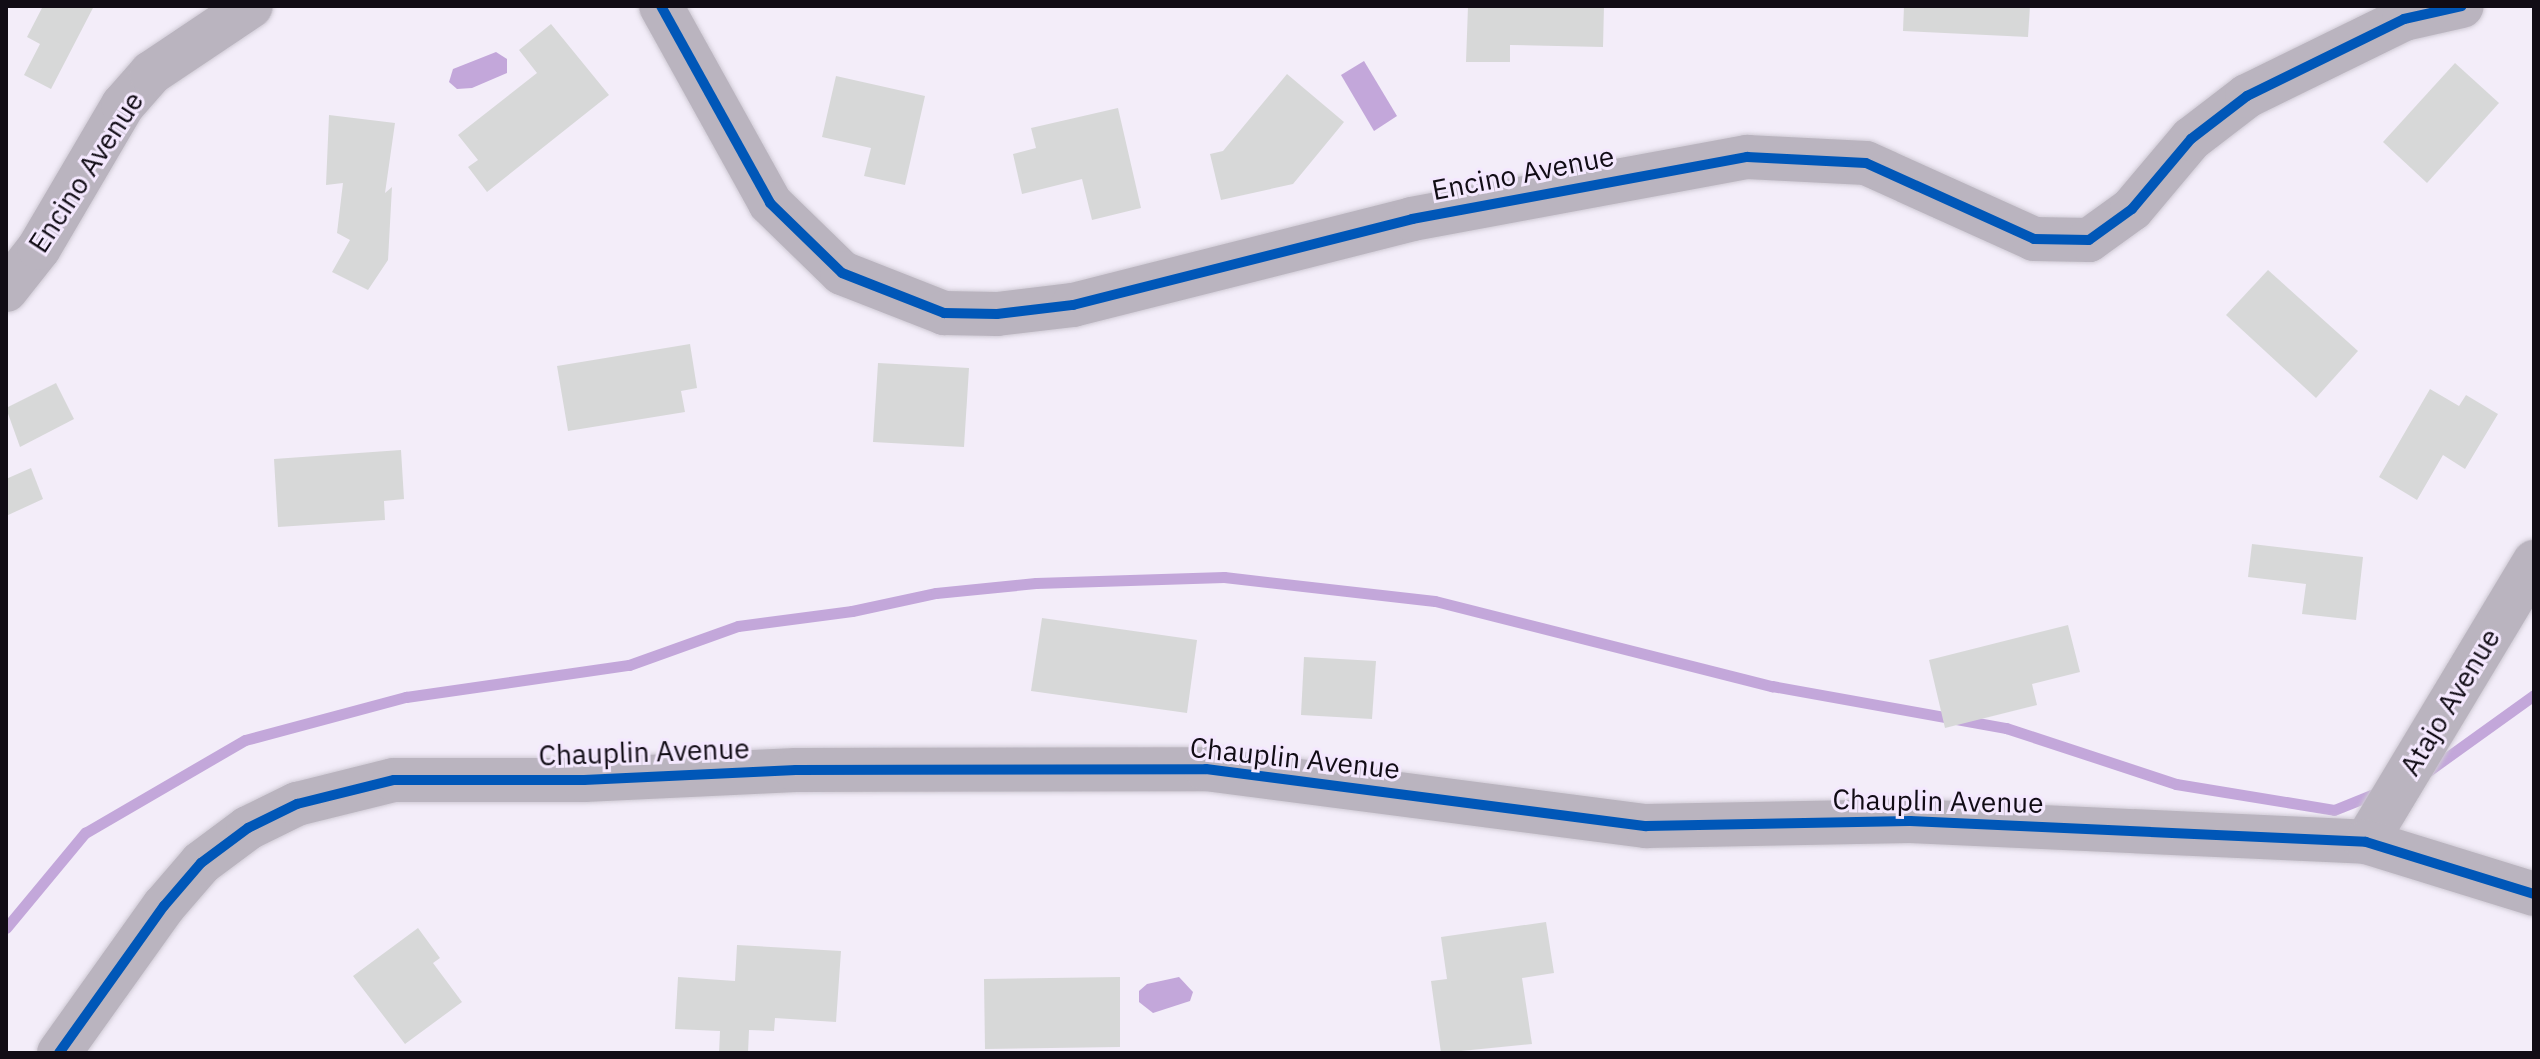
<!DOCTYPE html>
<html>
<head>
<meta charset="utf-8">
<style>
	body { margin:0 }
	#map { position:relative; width:2540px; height:1059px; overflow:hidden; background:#f3edf9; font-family:"IBM Plex Sans",sans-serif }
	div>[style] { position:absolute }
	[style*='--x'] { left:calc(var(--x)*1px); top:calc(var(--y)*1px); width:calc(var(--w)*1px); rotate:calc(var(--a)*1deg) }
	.water>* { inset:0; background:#c3a7da }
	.stream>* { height:11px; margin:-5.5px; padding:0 5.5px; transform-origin:5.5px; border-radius:5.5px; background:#c3a7da }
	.building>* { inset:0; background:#d7d8d8 }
	.roads { filter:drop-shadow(0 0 2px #cfcad4) drop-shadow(0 0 2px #cfcad4) }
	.minor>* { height:44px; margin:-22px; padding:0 22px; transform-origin:22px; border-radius:22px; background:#bab4bf }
	.cycleway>* { height:10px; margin:-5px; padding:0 5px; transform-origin:5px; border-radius:5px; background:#0057b8 }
	span { translate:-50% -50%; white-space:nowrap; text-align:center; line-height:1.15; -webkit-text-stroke:6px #f4e8fe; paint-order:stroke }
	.street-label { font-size:28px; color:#110c15 }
	.frame { position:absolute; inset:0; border:8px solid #110c15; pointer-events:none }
</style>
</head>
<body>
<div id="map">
	<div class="water">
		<div style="clip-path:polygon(496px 52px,507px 59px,507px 73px,472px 88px,457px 89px,449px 82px,453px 69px)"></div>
		<div style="clip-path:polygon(1364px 61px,1397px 116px,1374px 131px,1341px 75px)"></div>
		<div style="clip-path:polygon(1179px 977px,1193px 992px,1190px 1001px,1153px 1013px,1139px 1002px,1139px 991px,1147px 984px)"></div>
	</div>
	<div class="stream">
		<div style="--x:2424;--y:774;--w:135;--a:-35.7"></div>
		<div style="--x:6;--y:928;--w:124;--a:-50.3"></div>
		<div style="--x:85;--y:833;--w:185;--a:-30.2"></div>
		<div style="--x:245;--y:740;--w:167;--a:-15"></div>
		<div style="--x:406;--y:697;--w:225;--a:-8.2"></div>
		<div style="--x:629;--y:665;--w:116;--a:-19.7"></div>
		<div style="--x:738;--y:626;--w:115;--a:-7.5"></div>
		<div style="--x:852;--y:611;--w:86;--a:-12.1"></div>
		<div style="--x:936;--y:593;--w:100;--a:-5.7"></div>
		<div style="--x:1036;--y:583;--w:188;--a:-1.8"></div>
		<div style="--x:1224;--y:577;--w:212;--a:6.5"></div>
		<div style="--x:1435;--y:601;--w:348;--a:14.2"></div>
		<div style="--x:1772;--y:686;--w:238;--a:10.2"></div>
		<div style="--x:2006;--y:728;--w:179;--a:18.2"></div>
		<div style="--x:2176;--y:784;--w:160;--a:9.3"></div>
		<div style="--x:2334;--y:810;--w:48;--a:-21.8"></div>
	</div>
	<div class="building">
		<div style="clip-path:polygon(43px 6px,94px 6px,51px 89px,24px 75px,40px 44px,27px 37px)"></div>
		<div style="clip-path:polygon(1468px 6px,1604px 6px,1603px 47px,1510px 45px,1510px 62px,1466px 62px)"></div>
		<div style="clip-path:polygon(1904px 6px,2030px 6px,2028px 37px,1903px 31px)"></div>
		<div style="clip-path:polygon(551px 24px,609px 95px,487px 192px,468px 167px,478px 160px,458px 135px,537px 73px,519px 50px)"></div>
		<div style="clip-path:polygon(2455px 63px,2499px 103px,2427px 183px,2383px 142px)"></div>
		<div style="clip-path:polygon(1287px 74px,1344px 122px,1293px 184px,1221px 200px,1210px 154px,1223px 151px)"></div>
		<div style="clip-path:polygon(836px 76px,925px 96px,905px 185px,864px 176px,871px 148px,822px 137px)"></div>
		<div style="clip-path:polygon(1118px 108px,1141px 208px,1092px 220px,1082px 179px,1022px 194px,1013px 154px,1036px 148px,1031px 128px)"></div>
		<div style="clip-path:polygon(329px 115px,395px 123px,385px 193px,392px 187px,388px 260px,368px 290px,332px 272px,350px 240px,337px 233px,343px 183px,326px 185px)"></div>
		<div style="clip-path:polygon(2268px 270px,2358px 351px,2316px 398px,2226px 315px)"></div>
		<div style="clip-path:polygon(690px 344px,697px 388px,681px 391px,685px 412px,568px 431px,557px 366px)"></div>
		<div style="clip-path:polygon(878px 363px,969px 368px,964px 447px,873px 442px)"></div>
		<div style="clip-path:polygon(56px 383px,74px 419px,20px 447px,6px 408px)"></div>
		<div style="clip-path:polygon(2430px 389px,2459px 406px,2466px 395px,2498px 414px,2465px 469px,2443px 455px,2417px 500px,2379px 477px)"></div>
		<div style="clip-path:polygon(401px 450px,404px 499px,384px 501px,385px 520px,278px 527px,274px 459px)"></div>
		<div style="clip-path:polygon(31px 468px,43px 499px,6px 516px,6px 479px)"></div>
		<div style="clip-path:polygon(2252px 544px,2363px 557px,2356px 620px,2302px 614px,2306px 584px,2248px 577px)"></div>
		<div style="clip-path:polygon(1042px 618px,1197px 640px,1187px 713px,1031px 691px)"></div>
		<div style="clip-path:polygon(2068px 625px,2080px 672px,2032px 684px,2037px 705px,1945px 728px,1929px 660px)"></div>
		<div style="clip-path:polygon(1304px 657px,1376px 661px,1372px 719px,1301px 715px)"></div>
		<div style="clip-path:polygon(1546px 922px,1554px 973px,1522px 978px,1532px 1044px,1441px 1053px,1431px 981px,1447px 979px,1441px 937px)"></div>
		<div style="clip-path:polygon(418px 928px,440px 958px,433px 963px,462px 1002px,405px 1044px,353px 976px)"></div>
		<div style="clip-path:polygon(737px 945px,841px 951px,836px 1022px,775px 1018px,774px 1031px,749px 1030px,748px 1053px,719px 1053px,720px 1031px,675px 1029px,678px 977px,735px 981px)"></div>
		<div style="clip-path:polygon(1120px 977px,1120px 1047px,985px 1049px,984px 979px)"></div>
	</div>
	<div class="roads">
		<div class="minor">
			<div style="--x:661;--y:6;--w:225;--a:61"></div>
			<div style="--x:770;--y:203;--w:100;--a:44.2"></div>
			<div style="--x:842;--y:273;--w:110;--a:21.4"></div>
			<div style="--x:944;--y:313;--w:53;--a:1.1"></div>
			<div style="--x:997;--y:314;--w:77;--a:-6.8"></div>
			<div style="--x:1073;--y:305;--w:350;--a:-14.2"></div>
			<div style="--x:1412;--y:219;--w:341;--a:-10.5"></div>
			<div style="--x:1747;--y:157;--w:119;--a:2.9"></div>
			<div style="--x:1866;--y:163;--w:184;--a:24.3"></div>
			<div style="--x:2034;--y:239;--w:55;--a:1"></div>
			<div style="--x:2089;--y:240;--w:53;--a:-35.8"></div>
			<div style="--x:2132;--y:209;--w:92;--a:-49.9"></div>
			<div style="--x:2191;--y:139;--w:71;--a:-37.5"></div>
			<div style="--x:2247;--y:96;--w:175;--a:-26.1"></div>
			<div style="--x:2404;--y:19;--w:59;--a:-12.6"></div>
			<div style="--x:6;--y:290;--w:53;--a:-51.8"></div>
			<div style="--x:39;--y:248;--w:166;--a:-59.6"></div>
			<div style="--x:123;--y:105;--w:43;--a:-48.8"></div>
			<div style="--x:151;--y:73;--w:120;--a:-33.8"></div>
			<div style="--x:2366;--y:842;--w:327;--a:-59"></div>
			<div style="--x:59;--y:1053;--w:181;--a:-54.5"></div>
			<div style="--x:164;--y:906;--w:57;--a:-49.3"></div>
			<div style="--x:201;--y:863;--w:59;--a:-36.7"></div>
			<div style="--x:248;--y:828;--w:55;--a:-26.1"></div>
			<div style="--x:297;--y:804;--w:100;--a:-13.9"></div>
			<div style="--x:394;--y:780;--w:190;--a:0"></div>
			<div style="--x:584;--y:780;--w:212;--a:-2.7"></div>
			<div style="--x:796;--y:770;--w:410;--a:-0.1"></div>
			<div style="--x:1206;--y:769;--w:444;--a:7.4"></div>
			<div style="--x:1646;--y:826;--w:264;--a:-1.1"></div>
			<div style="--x:1910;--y:821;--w:456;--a:2.6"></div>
			<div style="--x:2366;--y:842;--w:176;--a:17.2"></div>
		</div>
	</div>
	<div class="cycleway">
		<div style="--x:661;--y:6;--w:225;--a:61"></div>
		<div style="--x:770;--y:203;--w:100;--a:44.2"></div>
		<div style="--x:842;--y:273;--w:110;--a:21.4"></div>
		<div style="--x:944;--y:313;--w:53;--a:1.1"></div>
		<div style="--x:997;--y:314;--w:77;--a:-6.8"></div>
		<div style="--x:1073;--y:305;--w:350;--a:-14.2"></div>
		<div style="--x:1412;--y:219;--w:341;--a:-10.5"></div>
		<div style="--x:1747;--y:157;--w:119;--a:2.9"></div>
		<div style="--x:1866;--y:163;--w:184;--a:24.3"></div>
		<div style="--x:2034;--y:239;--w:55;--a:1"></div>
		<div style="--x:2089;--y:240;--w:53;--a:-35.8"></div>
		<div style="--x:2132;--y:209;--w:92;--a:-49.9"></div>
		<div style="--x:2191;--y:139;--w:71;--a:-37.5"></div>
		<div style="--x:2247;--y:96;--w:175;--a:-26.1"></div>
		<div style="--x:2404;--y:19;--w:59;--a:-12.6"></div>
		<div style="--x:59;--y:1053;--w:181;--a:-54.5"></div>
		<div style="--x:164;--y:906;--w:57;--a:-49.3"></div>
		<div style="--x:201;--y:863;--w:59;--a:-36.7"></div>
		<div style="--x:248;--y:828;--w:55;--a:-26.1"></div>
		<div style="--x:297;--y:804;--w:100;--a:-13.9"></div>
		<div style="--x:394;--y:780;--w:190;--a:0"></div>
		<div style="--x:584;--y:780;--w:212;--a:-2.7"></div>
		<div style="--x:796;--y:770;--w:410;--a:-0.1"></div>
		<div style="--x:1206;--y:769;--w:444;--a:7.4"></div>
		<div style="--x:1646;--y:826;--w:264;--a:-1.1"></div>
		<div style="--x:1910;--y:821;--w:456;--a:2.6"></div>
		<div style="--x:2366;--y:842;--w:176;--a:17.2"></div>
	</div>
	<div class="street-label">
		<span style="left:86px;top:172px;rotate:-57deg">Encino Avenue</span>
		<span style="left:1523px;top:173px;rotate:-11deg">Encino Avenue</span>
		<span style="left:2450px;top:702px;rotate:-59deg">Atajo Avenue</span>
		<span style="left:644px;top:752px;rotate:-2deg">Chauplin Avenue</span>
		<span style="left:1295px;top:758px;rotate:6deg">Chauplin Avenue</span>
		<span style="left:1938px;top:801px;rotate:1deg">Chauplin Avenue</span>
	</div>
	<div class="frame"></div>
</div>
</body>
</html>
